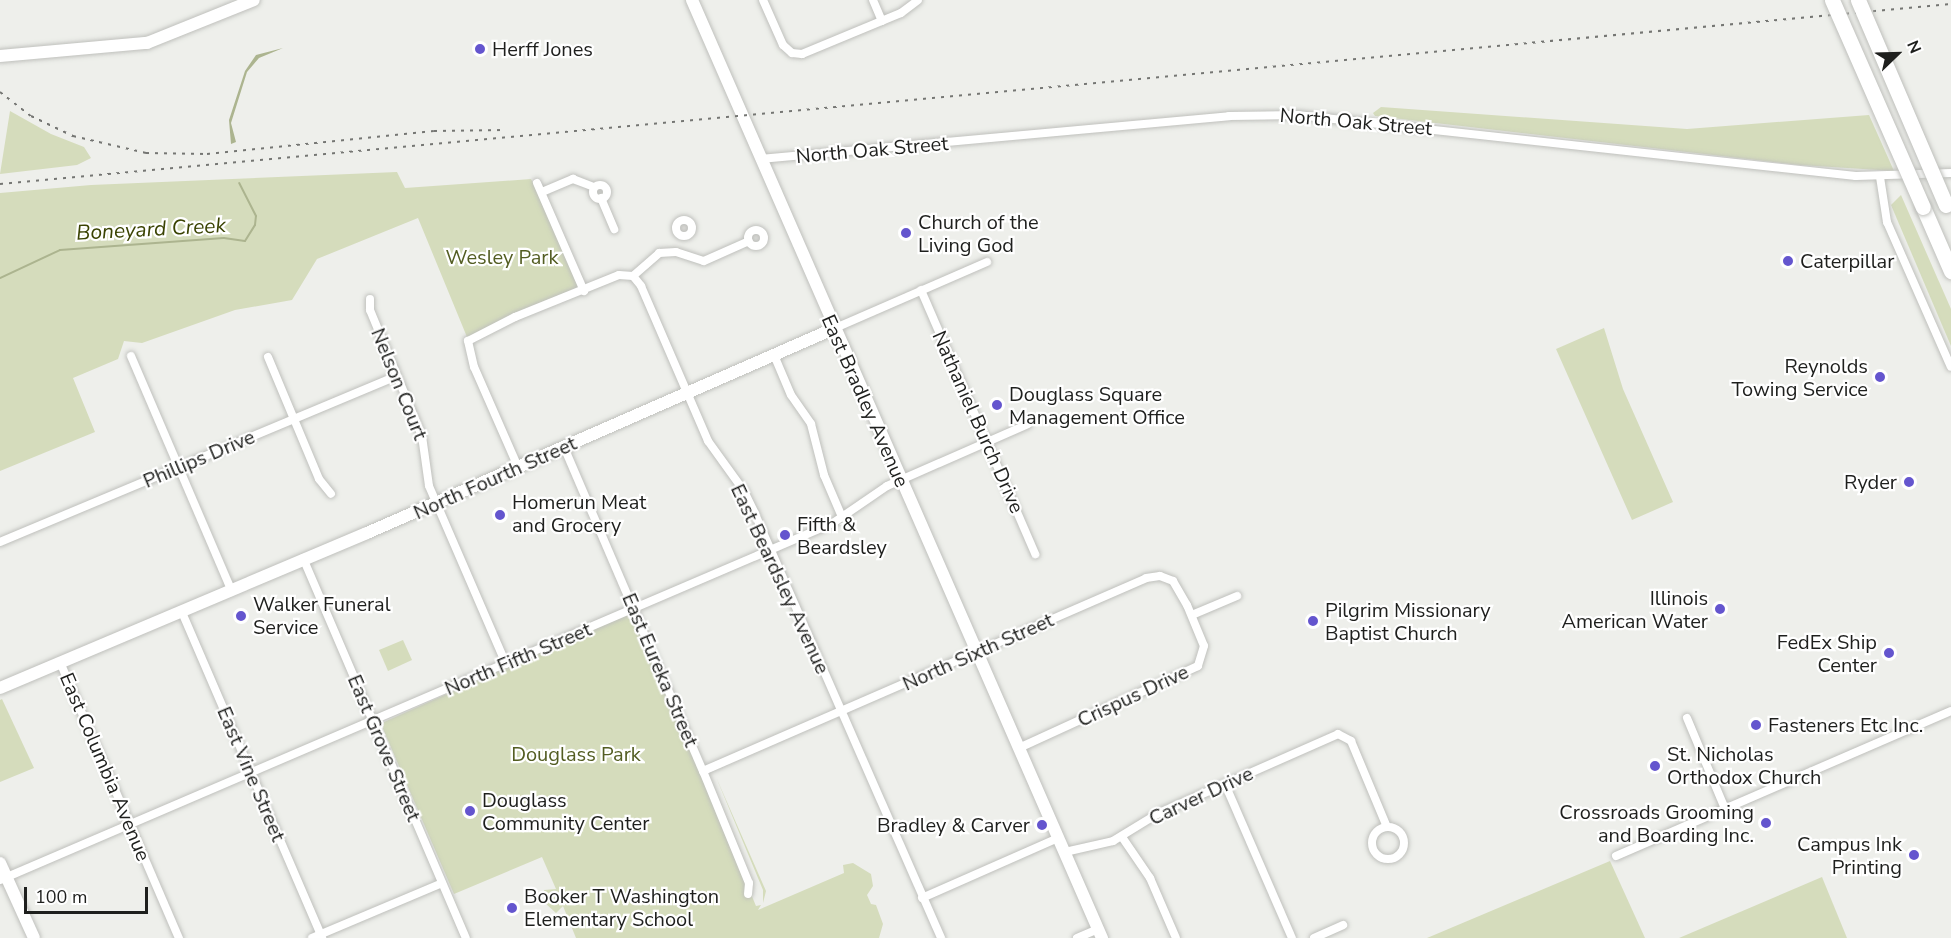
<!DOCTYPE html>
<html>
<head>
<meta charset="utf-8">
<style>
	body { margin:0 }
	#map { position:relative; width:1951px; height:938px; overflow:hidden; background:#eeefeb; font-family:"Nunito Sans",sans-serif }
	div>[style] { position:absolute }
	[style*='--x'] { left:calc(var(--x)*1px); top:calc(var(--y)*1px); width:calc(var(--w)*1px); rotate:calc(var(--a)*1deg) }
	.green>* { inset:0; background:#d5dcbc }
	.water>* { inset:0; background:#acb48f }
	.stream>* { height:2px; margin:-1px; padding:0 1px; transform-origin:1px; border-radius:1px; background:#acb48f }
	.roads { filter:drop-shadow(0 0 2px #bfc0bc) drop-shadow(0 0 2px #bfc0bc) }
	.street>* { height:8px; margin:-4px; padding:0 4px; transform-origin:4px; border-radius:4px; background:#fff }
	.street>.ring { margin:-4px; padding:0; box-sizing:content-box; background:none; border:8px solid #fff; border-radius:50% }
	.secondary>* { height:12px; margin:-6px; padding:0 6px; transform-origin:6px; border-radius:6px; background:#fff }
	.highway>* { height:15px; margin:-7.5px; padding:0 7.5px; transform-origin:7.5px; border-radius:7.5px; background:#fff }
	.rail>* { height:2px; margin-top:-1px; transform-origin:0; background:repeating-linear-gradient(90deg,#757673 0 3px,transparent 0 9px) }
	.bridges { filter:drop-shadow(0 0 2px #bfc0bc) drop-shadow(0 0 2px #bfc0bc) }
	.highway-bridge>* { height:15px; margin:-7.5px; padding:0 7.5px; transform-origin:7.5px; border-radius:7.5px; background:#fff }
	.dots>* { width:16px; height:16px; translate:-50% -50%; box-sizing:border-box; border:3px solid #fff; border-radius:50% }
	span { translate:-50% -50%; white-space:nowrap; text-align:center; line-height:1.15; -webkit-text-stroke:4.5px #fff; paint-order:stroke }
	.poi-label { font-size:20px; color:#1e1f1d }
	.left { translate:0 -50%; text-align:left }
	.right { translate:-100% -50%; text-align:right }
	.street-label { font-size:20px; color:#1e1f1d }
	.park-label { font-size:20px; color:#535d22 }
	.water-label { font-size:21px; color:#3a4302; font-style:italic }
	.north { position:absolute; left:1867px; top:24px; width:60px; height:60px; -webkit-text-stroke:4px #fff; paint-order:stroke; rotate:67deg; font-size:16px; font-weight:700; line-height:24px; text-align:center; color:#1e1f1d }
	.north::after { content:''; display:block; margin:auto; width:21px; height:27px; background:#1e1f1d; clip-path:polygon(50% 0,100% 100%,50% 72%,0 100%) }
	.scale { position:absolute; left:24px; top:887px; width:124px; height:27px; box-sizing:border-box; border:3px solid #1e1f1d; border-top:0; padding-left:8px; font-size:18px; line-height:21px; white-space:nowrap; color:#1e1f1d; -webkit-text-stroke:4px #fff; paint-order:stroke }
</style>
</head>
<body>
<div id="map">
	<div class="green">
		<div style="clip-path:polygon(1381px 107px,1687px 129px,1869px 115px,1894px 171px,1800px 165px,1375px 116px,1373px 113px)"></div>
		<div style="clip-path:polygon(10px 111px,51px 134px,84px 147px,91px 158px,77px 165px,0 174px)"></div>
		<div style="clip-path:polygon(397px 172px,405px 188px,531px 179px,584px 291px,467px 337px,418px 218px,317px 259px,292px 300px,235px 310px,142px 343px,124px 341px,118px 359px,73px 378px,95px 432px,0 471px,0 193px,91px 185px)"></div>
		<div style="clip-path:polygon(1901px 195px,1951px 309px,1951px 346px,1891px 205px)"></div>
		<div style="clip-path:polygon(1604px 328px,1623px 389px,1673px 502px,1632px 520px,1556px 349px)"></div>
		<div style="clip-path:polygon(633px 611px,756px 906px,761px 905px,758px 910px,844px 873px,843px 865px,853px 863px,871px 874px,873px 886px,867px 895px,871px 904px,876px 905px,883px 924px,879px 938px,576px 938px,563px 906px,556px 913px,545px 903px,544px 890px,556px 889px,542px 857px,454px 894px,383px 729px,384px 722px)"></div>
		<div style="clip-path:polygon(403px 640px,412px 660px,388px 671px,379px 650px)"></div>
		<div style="clip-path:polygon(2px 699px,34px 768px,0 782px,0 700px)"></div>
		<div style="clip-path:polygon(716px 777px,766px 891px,763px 903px,763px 890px)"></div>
		<div style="clip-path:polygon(1610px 861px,1645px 938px,1427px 938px)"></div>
		<div style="clip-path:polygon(1822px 877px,1847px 938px,1679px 938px)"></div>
	</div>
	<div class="water">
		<div style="clip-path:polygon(283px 48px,259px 58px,247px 72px,231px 123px,236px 142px,231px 144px,229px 120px,245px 71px,256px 55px)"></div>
	</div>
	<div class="stream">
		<div style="--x:0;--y:278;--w:66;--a:-25"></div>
		<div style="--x:60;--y:250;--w:164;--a:-4.2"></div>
		<div style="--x:224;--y:238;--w:21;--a:8"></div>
		<div style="--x:245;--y:241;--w:19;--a:-58"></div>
		<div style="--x:255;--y:225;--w:9;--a:-84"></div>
		<div style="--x:256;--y:216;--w:37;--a:-117"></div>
	</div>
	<div class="roads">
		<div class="street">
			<div style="--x:763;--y:0;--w:49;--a:66"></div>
			<div style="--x:783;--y:45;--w:12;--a:42"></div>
			<div style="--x:792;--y:53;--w:10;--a:6"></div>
			<div style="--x:802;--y:54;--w:107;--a:-22.5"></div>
			<div style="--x:901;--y:13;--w:21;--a:-37"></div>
			<div style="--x:873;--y:0;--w:23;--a:67"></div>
			<div style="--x:760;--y:159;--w:471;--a:-5.2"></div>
			<div style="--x:1229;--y:116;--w:68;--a:-0.8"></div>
			<div style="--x:1297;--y:115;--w:562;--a:6.23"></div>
			<div style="--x:1856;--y:176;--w:95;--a:-1.8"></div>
			<div style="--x:1880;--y:177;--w:46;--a:81.2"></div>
			<div style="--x:1887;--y:222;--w:158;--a:66.2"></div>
			<div style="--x:537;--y:183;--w:118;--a:66.5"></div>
			<div class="ring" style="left:593px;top:185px;width:6px;height:6px"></div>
			<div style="--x:542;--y:192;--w:34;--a:-23"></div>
			<div style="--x:573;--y:179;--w:22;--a:21"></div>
			<div style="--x:601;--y:198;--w:34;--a:67"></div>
			<div class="ring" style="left:676px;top:220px;width:8px;height:8px"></div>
			<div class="ring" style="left:748px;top:230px;width:8px;height:8px"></div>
			<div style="--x:633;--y:276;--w:35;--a:-41"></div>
			<div style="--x:659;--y:253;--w:17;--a:-3"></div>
			<div style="--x:676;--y:252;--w:29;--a:18"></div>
			<div style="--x:704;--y:261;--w:49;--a:-24"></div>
			<div style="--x:921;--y:290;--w:288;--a:66.6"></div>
			<div style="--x:370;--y:299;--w:11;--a:90"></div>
			<div style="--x:370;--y:310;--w:136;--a:67.6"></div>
			<div style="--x:422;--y:436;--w:50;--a:82"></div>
			<div style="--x:429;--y:486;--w:194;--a:66.6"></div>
			<div style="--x:833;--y:329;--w:168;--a:-23.5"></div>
			<div style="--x:774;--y:355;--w:43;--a:67"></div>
			<div style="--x:791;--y:395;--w:35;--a:55"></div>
			<div style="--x:811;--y:424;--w:53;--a:75.7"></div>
			<div style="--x:824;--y:475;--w:46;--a:66.8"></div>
			<div style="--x:131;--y:356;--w:254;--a:66.8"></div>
			<div style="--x:268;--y:357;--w:132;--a:67.3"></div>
			<div style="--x:319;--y:479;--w:19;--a:51"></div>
			<div style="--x:564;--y:447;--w:353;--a:66.8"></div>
			<div style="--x:703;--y:771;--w:121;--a:67.7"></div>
			<div style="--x:749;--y:883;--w:11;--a:95"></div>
			<div style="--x:518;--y:467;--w:109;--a:-113.7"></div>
			<div style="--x:474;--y:367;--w:27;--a:-103"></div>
			<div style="--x:468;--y:341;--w:53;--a:-27.1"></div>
			<div style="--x:515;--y:317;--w:112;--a:-22"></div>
			<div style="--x:619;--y:275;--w:14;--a:4"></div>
			<div style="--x:633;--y:276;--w:13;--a:51"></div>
			<div style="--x:641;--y:286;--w:169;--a:66.6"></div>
			<div style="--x:708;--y:441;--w:62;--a:54.2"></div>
			<div style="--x:744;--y:491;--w:25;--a:64"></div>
			<div style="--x:755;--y:514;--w:463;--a:66.3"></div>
			<div style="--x:0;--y:542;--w:430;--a:-22.7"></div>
			<div style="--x:303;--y:558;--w:413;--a:66.8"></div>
			<div style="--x:181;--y:610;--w:357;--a:66.7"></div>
			<div style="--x:1192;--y:615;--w:49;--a:-22.9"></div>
			<div style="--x:60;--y:662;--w:301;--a:66.7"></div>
			<div style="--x:1687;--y:718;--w:99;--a:67.3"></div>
			<div style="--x:703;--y:771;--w:483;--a:-23.5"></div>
			<div style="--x:1146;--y:578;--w:14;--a:-8"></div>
			<div style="--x:1160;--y:576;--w:14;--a:21"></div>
			<div style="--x:1173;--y:581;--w:28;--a:60"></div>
			<div style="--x:1187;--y:605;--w:44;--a:67.5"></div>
			<div style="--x:1204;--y:646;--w:21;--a:107"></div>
			<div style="--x:1198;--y:666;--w:197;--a:155.4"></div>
			<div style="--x:1225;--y:784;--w:168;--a:66.5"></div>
			<div class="ring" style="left:1372px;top:827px;width:24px;height:24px"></div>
			<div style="--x:1122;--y:837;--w:50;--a:55.7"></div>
			<div style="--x:1150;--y:878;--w:65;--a:66.6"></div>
			<div style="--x:1065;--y:852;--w:49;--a:-12.9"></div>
			<div style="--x:1113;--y:841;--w:52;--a:-31.5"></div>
			<div style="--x:1157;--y:814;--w:198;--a:-23.8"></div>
			<div style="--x:1338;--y:734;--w:15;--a:28"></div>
			<div style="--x:1351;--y:741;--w:93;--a:67.3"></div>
			<div style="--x:1616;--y:856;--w:365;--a:-23.4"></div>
			<div style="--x:0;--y:880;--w:906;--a:-23.2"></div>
			<div style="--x:833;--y:523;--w:65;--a:-34.4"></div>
			<div style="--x:887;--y:486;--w:154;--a:-23.7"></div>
			<div style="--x:922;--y:898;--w:149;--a:-23.8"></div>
			<div style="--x:312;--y:938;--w:141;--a:-22.9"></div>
			<div style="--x:1077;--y:938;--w:23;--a:-23"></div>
			<div style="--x:1314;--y:938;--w:32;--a:-24"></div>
		</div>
		<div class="secondary">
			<div style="--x:692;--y:0;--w:1024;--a:66.39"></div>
			<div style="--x:0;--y:56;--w:148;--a:-5.1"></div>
			<div style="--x:147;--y:43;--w:115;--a:-21.9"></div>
			<div style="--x:0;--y:688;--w:398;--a:-22.9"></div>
			<div style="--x:367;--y:533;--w:509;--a:-23.64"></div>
			<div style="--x:0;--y:863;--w:82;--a:65.6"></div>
		</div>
		<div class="highway">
			<div style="--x:1923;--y:207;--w:70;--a:66.4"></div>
		</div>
	</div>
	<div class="rail">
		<div style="--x:0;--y:92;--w:39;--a:38"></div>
		<div style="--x:31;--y:116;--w:47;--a:25.5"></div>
		<div style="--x:73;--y:136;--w:75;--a:13.1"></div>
		<div style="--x:146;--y:153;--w:61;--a:0.9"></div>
		<div style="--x:207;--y:154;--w:228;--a:-5.8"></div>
		<div style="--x:434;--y:131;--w:71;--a:-0.8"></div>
		<div style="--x:0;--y:184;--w:1959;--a:-5.27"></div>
	</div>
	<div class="bridges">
		<div class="highway-bridge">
			<div style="--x:1832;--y:0;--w:226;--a:66.3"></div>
			<div style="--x:1858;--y:0;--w:223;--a:66.8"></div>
		</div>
	</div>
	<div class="dots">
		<div style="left:480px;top:49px;background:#6455ce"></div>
		<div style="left:906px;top:233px;background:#6455ce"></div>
		<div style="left:1788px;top:261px;background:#6455ce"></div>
		<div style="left:1880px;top:377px;background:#6455ce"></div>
		<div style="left:997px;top:405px;background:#6455ce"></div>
		<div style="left:1909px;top:482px;background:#6455ce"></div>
		<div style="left:500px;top:515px;background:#6455ce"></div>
		<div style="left:785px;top:535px;background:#6455ce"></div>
		<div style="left:1720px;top:609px;background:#6455ce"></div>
		<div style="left:241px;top:616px;background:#6455ce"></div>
		<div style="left:1313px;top:621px;background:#6455ce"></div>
		<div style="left:1889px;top:653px;background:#6455ce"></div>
		<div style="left:1756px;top:725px;background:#6455ce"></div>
		<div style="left:1655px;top:766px;background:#6455ce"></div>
		<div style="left:470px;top:811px;background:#6455ce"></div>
		<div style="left:1766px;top:823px;background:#6455ce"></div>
		<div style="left:1042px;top:825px;background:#6455ce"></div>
		<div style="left:1914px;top:855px;background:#6455ce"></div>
		<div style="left:512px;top:908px;background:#6455ce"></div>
	</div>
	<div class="poi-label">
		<span class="left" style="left:492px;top:49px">Herff Jones</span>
		<span class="left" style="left:918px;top:234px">Church of the<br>Living God</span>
		<span class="left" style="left:1800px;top:261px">Caterpillar</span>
		<span class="right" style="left:1868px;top:378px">Reynolds<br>Towing Service</span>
		<span class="left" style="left:1009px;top:406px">Douglass Square<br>Management Office</span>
		<span class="right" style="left:1897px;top:482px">Ryder</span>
		<span class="left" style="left:512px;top:514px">Homerun Meat<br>and Grocery</span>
		<span class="left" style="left:797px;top:536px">Fifth &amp;<br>Beardsley</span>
		<span class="right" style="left:1708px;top:610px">Illinois<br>American Water</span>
		<span class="left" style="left:253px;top:616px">Walker Funeral<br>Service</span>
		<span class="left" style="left:1325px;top:622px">Pilgrim Missionary<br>Baptist Church</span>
		<span class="right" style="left:1877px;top:654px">FedEx Ship<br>Center</span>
		<span class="left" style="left:1768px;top:725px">Fasteners Etc Inc.</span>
		<span class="left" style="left:1667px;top:766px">St. Nicholas<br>Orthodox Church</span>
		<span class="left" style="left:482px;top:812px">Douglass<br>Community Center</span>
		<span class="right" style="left:1754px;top:824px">Crossroads Grooming<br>and Boarding Inc.</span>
		<span class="right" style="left:1030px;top:825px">Bradley &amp; Carver</span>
		<span class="right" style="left:1902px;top:856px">Campus Ink<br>Printing</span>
		<span class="left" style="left:524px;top:908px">Booker T Washington<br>Elementary School</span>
	</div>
	<div class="street-label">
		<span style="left:1356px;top:122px;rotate:5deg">North Oak Street</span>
		<span style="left:872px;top:150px;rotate:-5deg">North Oak Street</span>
		<span style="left:399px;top:384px;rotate:68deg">Nelson Court</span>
		<span style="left:865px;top:401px;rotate:66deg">East Bradley Avenue</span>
		<span style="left:978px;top:422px;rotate:66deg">Nathaniel Burch Drive</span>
		<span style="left:199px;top:459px;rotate:-23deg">Phillips Drive</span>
		<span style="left:495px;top:478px;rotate:-24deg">North Fourth Street</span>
		<span style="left:780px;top:579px;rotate:65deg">East Beardsley Avenue</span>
		<span style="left:978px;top:652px;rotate:-24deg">North Sixth Street</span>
		<span style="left:518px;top:659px;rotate:-23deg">North Fifth Street</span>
		<span style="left:660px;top:670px;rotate:67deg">East Eureka Street</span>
		<span style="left:1133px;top:696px;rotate:-25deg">Crispus Drive</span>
		<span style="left:384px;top:748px;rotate:67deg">East Grove Street</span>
		<span style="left:105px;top:767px;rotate:67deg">East Columbia Avenue</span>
		<span style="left:251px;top:774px;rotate:67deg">East Vine Street</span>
		<span style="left:1201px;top:796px;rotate:-25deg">Carver Drive</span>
	</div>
	<div class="park-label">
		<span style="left:502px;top:257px">Wesley Park</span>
		<span style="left:576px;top:754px">Douglass Park</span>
	</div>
	<div class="water-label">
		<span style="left:151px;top:229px;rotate:-3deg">Boneyard Creek</span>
	</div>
	<div class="north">N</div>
	<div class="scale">100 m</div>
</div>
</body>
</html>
